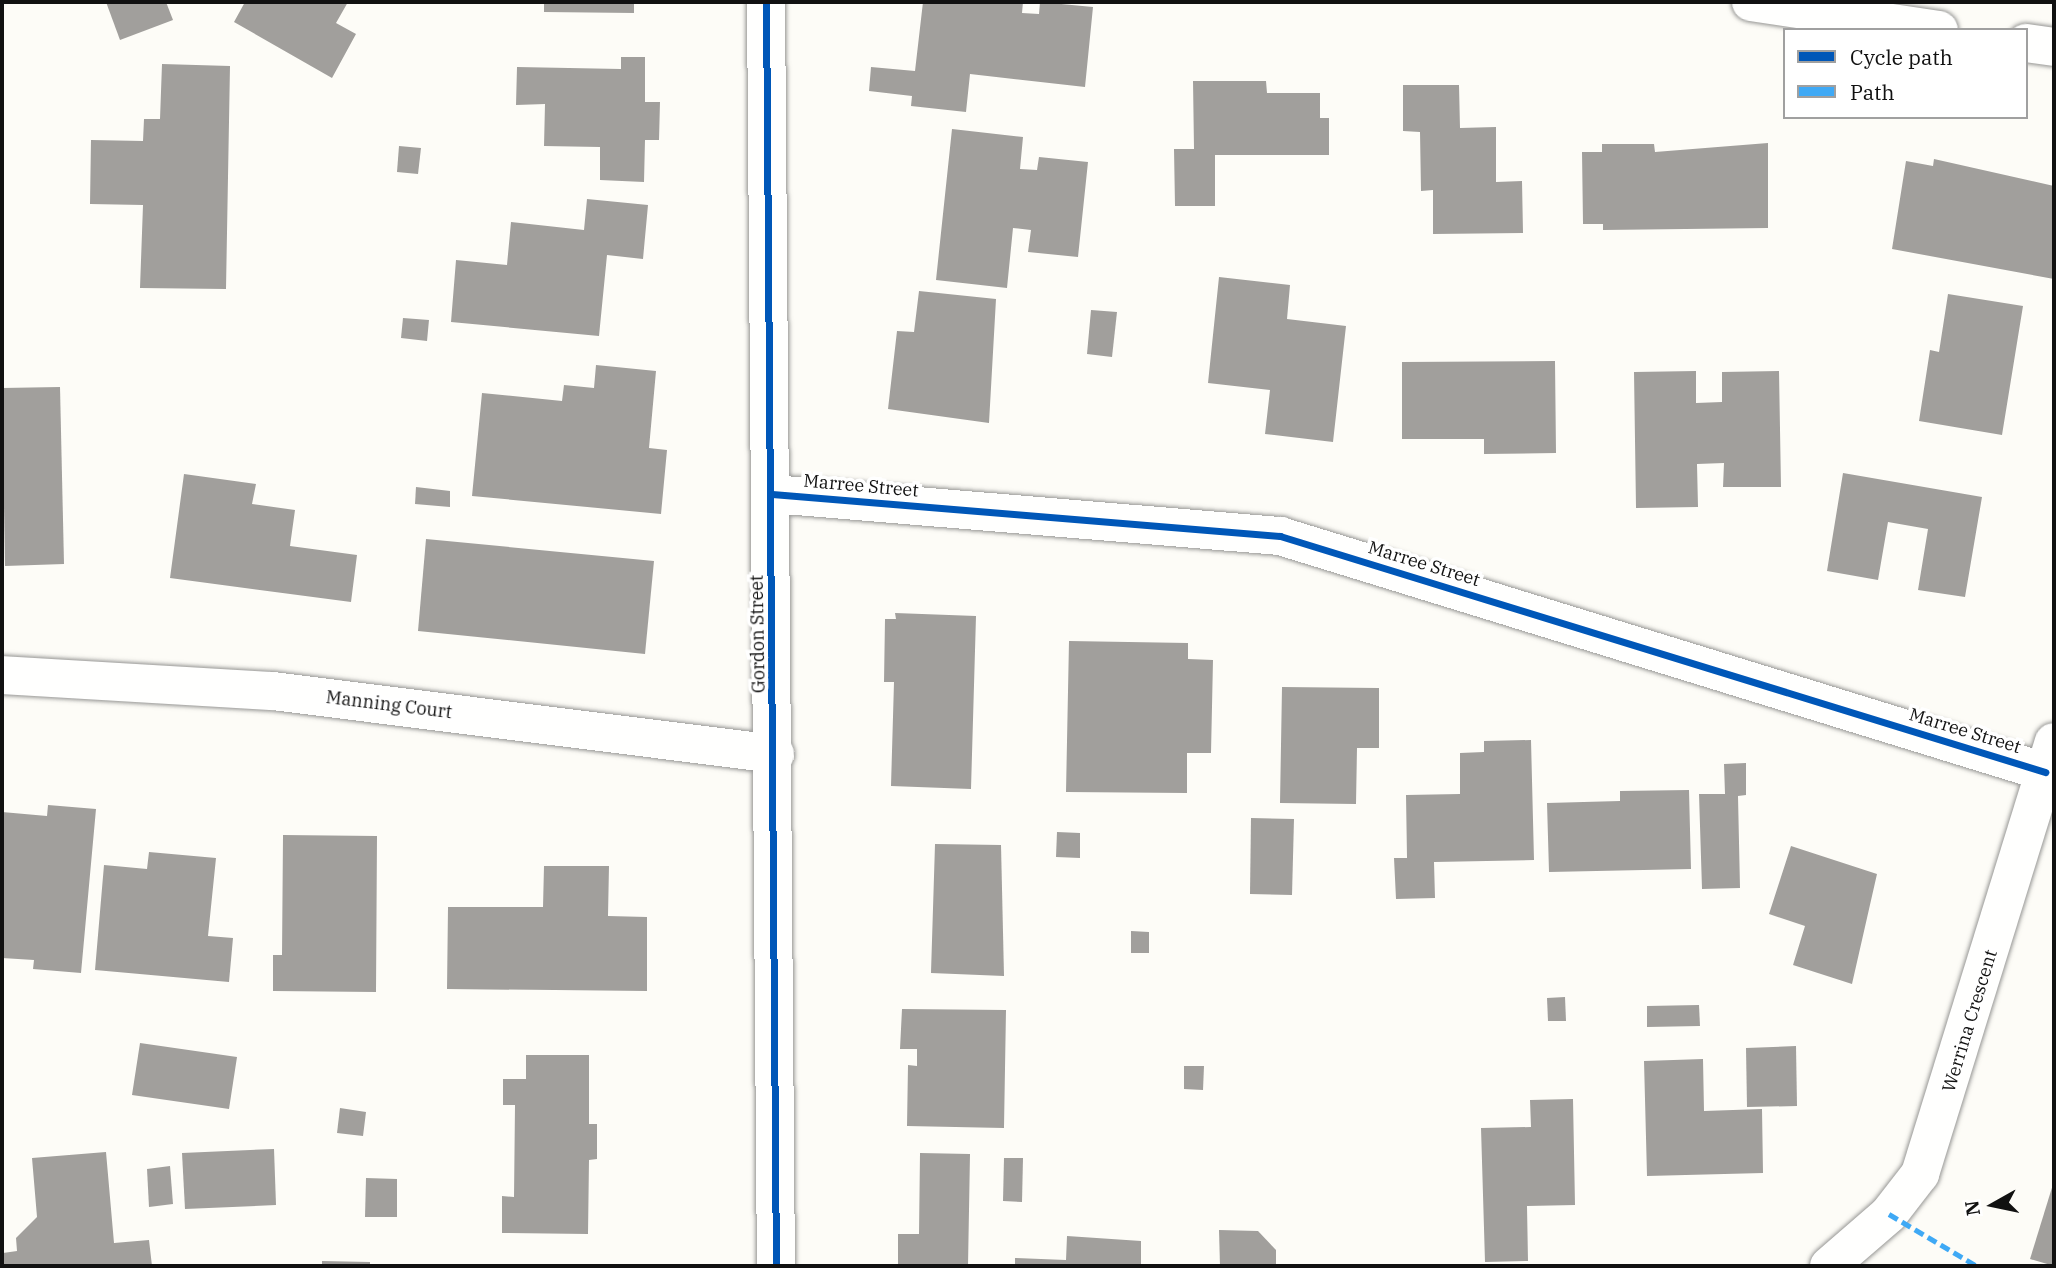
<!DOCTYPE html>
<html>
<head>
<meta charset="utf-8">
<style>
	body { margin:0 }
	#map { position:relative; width:2056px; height:1268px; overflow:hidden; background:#fdfcf7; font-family:"IBM Plex Serif",serif }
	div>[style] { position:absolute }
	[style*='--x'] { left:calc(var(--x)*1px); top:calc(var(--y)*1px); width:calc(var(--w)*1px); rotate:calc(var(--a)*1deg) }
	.building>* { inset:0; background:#a19f9c }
	.roads { filter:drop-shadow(0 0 2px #979795) drop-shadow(0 0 2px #979795) }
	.minor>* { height:38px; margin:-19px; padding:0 19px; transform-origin:19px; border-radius:19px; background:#fffffe }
	.tertiary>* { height:38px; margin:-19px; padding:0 19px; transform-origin:19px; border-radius:19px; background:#fffffe }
	.quiet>* { height:5px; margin-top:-2.5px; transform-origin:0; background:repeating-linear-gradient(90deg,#3fa9f5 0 10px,transparent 0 15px) }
	.cycleway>* { height:7px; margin:-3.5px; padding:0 3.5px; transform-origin:3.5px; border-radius:3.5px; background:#0057b8 }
	span { translate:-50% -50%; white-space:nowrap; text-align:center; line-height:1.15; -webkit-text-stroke:7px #fff; paint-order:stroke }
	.street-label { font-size:18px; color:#111 }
	.frame { position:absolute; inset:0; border:4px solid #111; pointer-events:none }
	.legend { position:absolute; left:1783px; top:28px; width:245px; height:91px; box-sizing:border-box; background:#fff; border:2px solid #a0a0a0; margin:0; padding:9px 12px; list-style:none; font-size:21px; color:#111 }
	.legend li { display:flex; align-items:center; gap:14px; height:35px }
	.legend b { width:35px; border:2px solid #a0a0a0 }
	.north { position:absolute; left:1958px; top:1170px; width:70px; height:70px; -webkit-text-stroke:5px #fff; paint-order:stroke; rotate:261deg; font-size:19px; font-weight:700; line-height:28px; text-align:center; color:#111 }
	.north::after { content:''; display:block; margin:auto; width:24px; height:32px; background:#111; clip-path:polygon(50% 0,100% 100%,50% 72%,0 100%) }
</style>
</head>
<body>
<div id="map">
	<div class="building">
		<div style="clip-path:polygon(106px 2px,166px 2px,173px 20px,120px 40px)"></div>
		<div style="clip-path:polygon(245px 2px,348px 2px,336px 23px,356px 34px,332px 78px,234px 22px)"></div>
		<div style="clip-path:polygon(544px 2px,634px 2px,634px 13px,544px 12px)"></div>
		<div style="clip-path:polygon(923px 2px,1023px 2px,1022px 13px,1039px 14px,1040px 2px,1093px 7px,1085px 87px,970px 74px,966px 112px,911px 106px,912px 96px,869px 91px,871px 67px,915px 71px)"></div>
		<div style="clip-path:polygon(621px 57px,645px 57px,645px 102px,660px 102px,659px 140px,645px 140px,644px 182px,600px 180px,600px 147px,544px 146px,545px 104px,516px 105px,517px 67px,621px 69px)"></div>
		<div style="clip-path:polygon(162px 64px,230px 66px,226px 289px,140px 288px,143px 205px,90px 204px,91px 140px,143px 141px,144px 119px,160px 119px)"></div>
		<div style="clip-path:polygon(1193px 81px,1266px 81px,1267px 93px,1320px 93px,1320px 118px,1329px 118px,1329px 155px,1215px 155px,1215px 206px,1175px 206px,1174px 149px,1194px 149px)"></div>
		<div style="clip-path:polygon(1403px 85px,1459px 85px,1460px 128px,1496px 127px,1496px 182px,1522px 181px,1523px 233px,1433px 234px,1433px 190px,1421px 191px,1420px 132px,1403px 131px)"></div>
		<div style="clip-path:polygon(952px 129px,1023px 137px,1020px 169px,1037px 170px,1039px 157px,1088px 162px,1078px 257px,1028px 252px,1031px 230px,1013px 228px,1007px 288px,936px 280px)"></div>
		<div style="clip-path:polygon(1768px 143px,1768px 228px,1603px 230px,1603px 224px,1583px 224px,1582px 152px,1602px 152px,1602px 144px,1654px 144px,1655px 152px)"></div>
		<div style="clip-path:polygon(399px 146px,421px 148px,418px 174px,397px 172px)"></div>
		<div style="clip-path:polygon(1934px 159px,2054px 186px,2054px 279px,1892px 249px,1906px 161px,1933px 166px)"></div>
		<div style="clip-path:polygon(587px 199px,648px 205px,643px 259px,607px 255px,599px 336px,451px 322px,456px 260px,507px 265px,511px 222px,584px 230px)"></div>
		<div style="clip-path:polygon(1219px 277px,1290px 285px,1287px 319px,1346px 326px,1333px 442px,1265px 434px,1270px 390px,1208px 383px)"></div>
		<div style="clip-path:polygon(919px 291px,996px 299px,989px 423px,888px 409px,897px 331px,914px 332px)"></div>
		<div style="clip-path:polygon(1948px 294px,2023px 306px,2002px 435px,1919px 421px,1930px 350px,1939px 352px)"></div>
		<div style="clip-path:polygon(1091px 310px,1117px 312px,1112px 357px,1087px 354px)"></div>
		<div style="clip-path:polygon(403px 318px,429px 320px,427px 341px,401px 338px)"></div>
		<div style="clip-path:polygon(1555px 361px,1556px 453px,1484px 454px,1484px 439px,1402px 439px,1402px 362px)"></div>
		<div style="clip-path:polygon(596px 365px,656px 371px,649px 448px,667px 450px,661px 514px,472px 496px,482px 393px,562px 401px,564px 385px,594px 388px)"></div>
		<div style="clip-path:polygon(1696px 371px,1696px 403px,1722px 402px,1722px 372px,1779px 371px,1781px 487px,1723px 487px,1724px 463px,1697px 464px,1698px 507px,1636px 508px,1634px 372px)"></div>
		<div style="clip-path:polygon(60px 387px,64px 564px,5px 566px,2px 388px)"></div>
		<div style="clip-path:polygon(1843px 473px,1982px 497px,1965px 597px,1918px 590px,1928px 529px,1888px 522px,1878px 580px,1827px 571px)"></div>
		<div style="clip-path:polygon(184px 474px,256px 484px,252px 504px,295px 510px,290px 546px,357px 555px,351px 602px,170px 578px)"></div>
		<div style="clip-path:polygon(416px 487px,450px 491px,450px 507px,415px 504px)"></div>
		<div style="clip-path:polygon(426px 539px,654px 561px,645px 654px,418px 631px)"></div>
		<div style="clip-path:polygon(895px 613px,976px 616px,971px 789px,891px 786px,894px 682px,884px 682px,885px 619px,896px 619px)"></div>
		<div style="clip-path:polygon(1069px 641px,1188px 643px,1188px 659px,1213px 660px,1211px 753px,1187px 753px,1187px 793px,1066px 792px)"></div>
		<div style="clip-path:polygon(1282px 687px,1379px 688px,1379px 748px,1357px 748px,1356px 804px,1280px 803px)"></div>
		<div style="clip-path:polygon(1531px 740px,1534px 860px,1434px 862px,1435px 898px,1396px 899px,1394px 858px,1407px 858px,1406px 795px,1460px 794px,1460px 753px,1484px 752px,1484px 741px)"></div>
		<div style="clip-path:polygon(1746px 763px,1746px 795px,1738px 796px,1740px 888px,1702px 889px,1699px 794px,1725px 794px,1724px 764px)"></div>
		<div style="clip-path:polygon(1689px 790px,1691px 869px,1549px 872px,1547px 803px,1620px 801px,1620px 791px)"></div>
		<div style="clip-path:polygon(48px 805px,96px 809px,81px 973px,33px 969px,34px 960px,2px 958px,2px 812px,47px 816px)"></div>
		<div style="clip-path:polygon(1251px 818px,1294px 819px,1292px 895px,1250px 894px)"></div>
		<div style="clip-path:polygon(1057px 832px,1080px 833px,1080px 858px,1056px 857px)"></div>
		<div style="clip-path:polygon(283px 835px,377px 836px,376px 992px,273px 991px,273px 955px,282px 955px)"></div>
		<div style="clip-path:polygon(935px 844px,1001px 845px,1004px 976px,931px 973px)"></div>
		<div style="clip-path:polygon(1791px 846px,1877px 874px,1852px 984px,1793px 965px,1805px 926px,1769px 914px)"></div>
		<div style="clip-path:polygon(149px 852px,216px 858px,208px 936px,233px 938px,229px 982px,95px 970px,104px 865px,147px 869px)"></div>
		<div style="clip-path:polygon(544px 866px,609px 866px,608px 916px,647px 917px,647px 991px,447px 989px,448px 907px,543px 907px)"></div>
		<div style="clip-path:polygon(1131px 931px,1149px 932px,1149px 953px,1131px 953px)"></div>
		<div style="clip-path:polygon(1565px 997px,1566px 1021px,1548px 1021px,1547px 998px)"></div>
		<div style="clip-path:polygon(1699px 1005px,1700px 1026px,1647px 1027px,1647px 1006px)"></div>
		<div style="clip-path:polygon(902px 1009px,1006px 1010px,1004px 1128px,907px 1126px,908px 1065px,917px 1066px,917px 1049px,900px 1049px)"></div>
		<div style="clip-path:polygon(140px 1043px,237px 1057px,229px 1109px,132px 1095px)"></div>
		<div style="clip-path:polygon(1796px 1046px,1797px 1106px,1747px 1107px,1746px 1048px)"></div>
		<div style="clip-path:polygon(526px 1055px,589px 1055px,589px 1124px,597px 1124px,597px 1159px,589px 1160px,588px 1234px,502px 1233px,502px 1196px,514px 1197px,515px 1105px,503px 1105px,503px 1079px,526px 1079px)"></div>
		<div style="clip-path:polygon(1703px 1059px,1704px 1111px,1762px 1109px,1763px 1173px,1647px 1176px,1644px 1061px)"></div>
		<div style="clip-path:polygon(1184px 1066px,1204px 1066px,1203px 1090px,1184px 1089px)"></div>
		<div style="clip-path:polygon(1573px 1099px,1575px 1205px,1527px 1206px,1528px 1261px,1485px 1262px,1481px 1128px,1531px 1127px,1530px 1100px)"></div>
		<div style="clip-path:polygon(340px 1108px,366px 1112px,363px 1136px,337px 1133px)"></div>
		<div style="clip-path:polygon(274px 1149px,276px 1205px,185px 1209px,182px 1153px)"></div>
		<div style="clip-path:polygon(106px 1152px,114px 1243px,149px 1240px,152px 1266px,4px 1266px,3px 1253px,17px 1251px,16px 1238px,37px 1217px,32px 1158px)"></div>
		<div style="clip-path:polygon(920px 1153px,970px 1154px,968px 1266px,898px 1266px,898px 1234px,919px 1234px)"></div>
		<div style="clip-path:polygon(1004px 1158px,1023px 1158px,1022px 1202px,1003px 1201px)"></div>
		<div style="clip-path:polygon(170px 1166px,173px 1204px,149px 1207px,147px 1169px)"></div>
		<div style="clip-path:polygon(366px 1178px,397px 1179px,397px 1217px,365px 1217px)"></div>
		<div style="clip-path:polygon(2054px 1181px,2054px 1266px,2030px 1259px)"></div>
		<div style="clip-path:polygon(1219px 1230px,1258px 1231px,1276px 1250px,1276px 1266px,1220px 1266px)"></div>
		<div style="clip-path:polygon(1067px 1236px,1141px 1241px,1141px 1266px,1015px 1266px,1015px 1258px,1066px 1260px)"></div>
		<div style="clip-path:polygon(322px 1261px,370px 1262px,370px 1266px,322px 1266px)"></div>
	</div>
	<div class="roads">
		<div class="minor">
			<div style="--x:1751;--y:2;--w:190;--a:8.5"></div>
			<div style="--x:2026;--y:43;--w:28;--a:8"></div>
			<div style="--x:772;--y:494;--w:510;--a:4.73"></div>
			<div style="--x:1280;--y:536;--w:801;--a:17.14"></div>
			<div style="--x:2;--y:675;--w:271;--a:3.4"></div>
			<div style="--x:273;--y:691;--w:506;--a:7.15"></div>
			<div style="--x:1829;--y:1266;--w:79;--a:-40.9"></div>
			<div style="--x:1889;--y:1214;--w:51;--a:-52.2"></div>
			<div style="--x:1920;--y:1174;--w:452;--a:-72.8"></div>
		</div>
		<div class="tertiary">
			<div style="--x:766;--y:2;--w:1264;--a:89.55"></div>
		</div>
	</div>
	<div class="quiet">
		<div style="--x:1889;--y:1214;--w:102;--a:30.6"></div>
	</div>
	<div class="cycleway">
		<div style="--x:766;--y:2;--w:1264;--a:89.55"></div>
		<div style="--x:772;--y:494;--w:510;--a:4.73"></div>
		<div style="--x:1280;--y:536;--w:801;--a:17.14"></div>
	</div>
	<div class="street-label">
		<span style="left:861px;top:486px;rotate:5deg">Marree Street</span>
		<span style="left:1424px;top:564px;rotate:17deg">Marree Street</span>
		<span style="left:758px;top:634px;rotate:-91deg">Gordon Street</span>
		<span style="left:389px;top:705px;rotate:7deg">Manning Court</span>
		<span style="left:1965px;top:731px;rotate:17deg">Marree Street</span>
		<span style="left:1970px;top:1021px;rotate:-73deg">Werrina Crescent</span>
	</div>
	<div class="frame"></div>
	<ul class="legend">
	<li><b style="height:9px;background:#0057b8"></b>Cycle path</li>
	<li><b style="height:9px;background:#3fa9f5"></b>Path</li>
	</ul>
	<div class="north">N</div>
</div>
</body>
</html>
